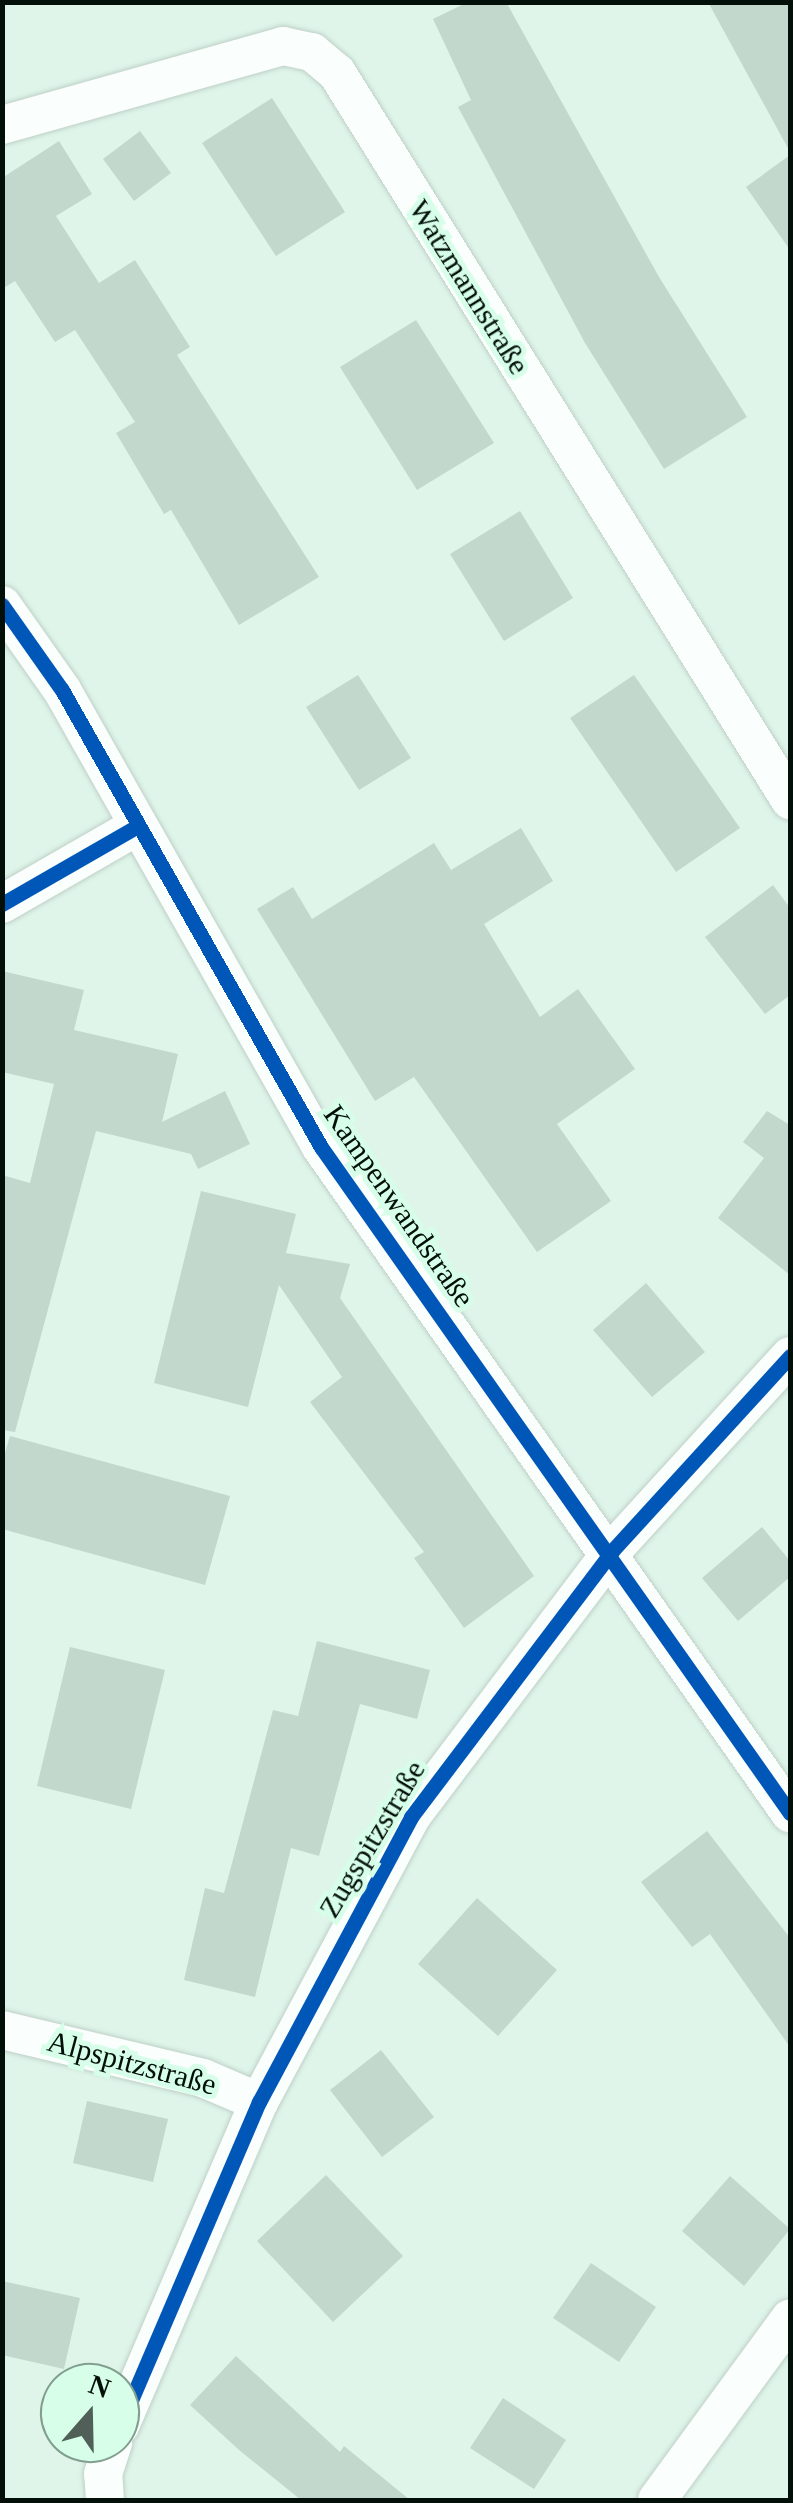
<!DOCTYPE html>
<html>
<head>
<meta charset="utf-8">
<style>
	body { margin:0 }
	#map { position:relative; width:793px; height:2503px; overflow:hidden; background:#dff5ea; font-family:Georgia,serif }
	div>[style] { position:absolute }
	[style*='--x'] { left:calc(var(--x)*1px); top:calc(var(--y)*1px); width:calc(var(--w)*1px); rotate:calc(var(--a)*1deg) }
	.building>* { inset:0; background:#c2d8cd }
	.roads { filter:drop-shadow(0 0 2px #bfd0c7) drop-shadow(0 0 2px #bfd0c7) }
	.minor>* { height:38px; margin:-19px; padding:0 19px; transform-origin:19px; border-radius:19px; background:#fafefc }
	.cycleway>* { height:15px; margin:-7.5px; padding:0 7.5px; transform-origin:7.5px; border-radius:7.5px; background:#0057b8 }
	span { translate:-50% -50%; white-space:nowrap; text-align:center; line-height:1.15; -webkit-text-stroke:10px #d6fee9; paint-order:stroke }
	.street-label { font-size:30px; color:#030f09 }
	.frame { position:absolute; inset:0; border:5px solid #030f09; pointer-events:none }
	.north { position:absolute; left:40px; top:2363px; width:100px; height:100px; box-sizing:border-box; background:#d6fee9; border:2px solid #829e8f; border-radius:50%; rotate:20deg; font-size:28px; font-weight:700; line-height:40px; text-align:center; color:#030f09 }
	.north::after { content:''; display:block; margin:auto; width:35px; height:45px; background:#506058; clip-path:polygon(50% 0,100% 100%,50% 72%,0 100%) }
</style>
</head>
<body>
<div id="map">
	<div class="building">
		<div style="clip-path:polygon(468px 2px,506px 2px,659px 277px,747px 417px,664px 469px,585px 343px,458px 107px,471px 100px,433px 19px)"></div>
		<div style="clip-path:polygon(708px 2px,790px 2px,790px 152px)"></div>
		<div style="clip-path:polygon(272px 98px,345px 212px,276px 256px,202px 143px)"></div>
		<div style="clip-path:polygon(140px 131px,171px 173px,134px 201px,103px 159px)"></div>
		<div style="clip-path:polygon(59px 141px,92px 194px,56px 216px,99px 283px,135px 260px,190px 347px,177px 355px,319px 577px,239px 625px,171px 510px,164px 514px,116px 433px,135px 422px,75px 330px,55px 342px,15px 281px,2px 289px,2px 178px)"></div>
		<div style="clip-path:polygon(790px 155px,790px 250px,746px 187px)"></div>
		<div style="clip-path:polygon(416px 320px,494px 443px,417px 490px,340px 367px)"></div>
		<div style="clip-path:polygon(520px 511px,573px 598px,504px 641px,450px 554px)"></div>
		<div style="clip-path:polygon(358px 675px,411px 758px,359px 790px,306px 707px)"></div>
		<div style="clip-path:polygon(634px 675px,740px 828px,676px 872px,570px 718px)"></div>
		<div style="clip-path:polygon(521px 828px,553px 881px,484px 924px,540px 1017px,578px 989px,635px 1069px,557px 1124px,611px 1201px,537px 1252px,414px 1077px,375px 1101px,257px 909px,293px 887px,312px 919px,434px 843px,451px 870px)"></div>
		<div style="clip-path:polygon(773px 885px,790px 908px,790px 995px,765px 1014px,705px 937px)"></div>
		<div style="clip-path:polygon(2px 971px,84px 990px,74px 1030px,178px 1054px,162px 1122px,225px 1091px,250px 1144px,198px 1169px,191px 1154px,96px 1131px,15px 1432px,2px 1430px,2px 1175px,30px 1183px,54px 1084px,2px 1072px)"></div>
		<div style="clip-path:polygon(767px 1111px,790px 1125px,790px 1275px,718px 1218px,764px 1158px,743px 1142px)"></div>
		<div style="clip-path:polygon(201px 1191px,296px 1214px,286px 1253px,350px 1264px,340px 1298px,534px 1576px,464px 1628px,414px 1558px,424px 1552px,310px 1402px,342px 1377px,279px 1285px,248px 1407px,154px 1383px)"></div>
		<div style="clip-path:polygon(646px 1283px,705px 1352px,652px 1397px,593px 1330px)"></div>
		<div style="clip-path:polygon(10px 1436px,230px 1496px,205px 1585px,2px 1529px,2px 1463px)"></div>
		<div style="clip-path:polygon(762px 1527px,790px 1561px,790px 1577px,738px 1621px,702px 1578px)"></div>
		<div style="clip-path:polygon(317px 1641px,430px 1670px,417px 1719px,360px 1704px,319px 1856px,291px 1848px,255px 1997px,184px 1980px,205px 1888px,224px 1893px,273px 1710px,298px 1716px)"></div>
		<div style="clip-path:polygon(70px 1647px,165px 1670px,131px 1809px,37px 1786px)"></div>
		<div style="clip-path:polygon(707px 1831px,790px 1938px,790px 2047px,710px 1934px,692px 1947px,641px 1882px)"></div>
		<div style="clip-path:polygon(477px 1898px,557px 1970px,498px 2036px,418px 1964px)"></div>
		<div style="clip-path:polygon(381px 2050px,434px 2117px,382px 2157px,330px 2090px)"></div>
		<div style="clip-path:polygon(87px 2101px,168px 2119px,153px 2182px,73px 2163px)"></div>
		<div style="clip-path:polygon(326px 2175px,403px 2256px,333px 2322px,257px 2241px)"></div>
		<div style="clip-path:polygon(730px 2176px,790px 2229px,744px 2286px,682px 2231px)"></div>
		<div style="clip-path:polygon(591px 2263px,656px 2307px,619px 2362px,553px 2318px)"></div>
		<div style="clip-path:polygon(2px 2281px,80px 2298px,64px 2369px,2px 2355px)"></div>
		<div style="clip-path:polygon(236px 2356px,340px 2452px,344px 2446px,410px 2500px,301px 2500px,239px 2450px,190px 2405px)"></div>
		<div style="clip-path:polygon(503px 2398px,566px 2440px,534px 2489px,470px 2448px)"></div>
	</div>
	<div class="roads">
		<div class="minor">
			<div style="--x:2;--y:125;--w:292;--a:-15.7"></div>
			<div style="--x:283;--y:46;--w:30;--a:12"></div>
			<div style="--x:312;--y:52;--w:33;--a:40"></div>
			<div style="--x:337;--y:73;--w:857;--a:58.07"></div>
			<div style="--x:2;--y:605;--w:104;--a:54.8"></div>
			<div style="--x:62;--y:690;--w:525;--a:60.46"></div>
			<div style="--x:321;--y:1147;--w:815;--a:54.85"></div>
			<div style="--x:2;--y:904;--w:155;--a:-29.9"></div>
			<div style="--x:2;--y:2030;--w:207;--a:13.4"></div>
			<div style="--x:203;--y:2078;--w:61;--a:23.2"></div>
			<div style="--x:120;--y:2426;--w:353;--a:-66.8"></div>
			<div style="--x:259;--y:2102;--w:323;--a:-61.9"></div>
			<div style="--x:411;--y:1817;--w:333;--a:-52.9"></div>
			<div style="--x:612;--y:1551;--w:264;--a:-47.6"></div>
			<div style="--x:105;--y:2500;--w:26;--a:-94"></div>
			<div style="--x:103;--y:2474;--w:33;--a:-72"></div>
			<div style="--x:657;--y:2500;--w:225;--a:-53.8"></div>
		</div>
	</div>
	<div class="cycleway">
		<div style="--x:2;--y:605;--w:104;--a:54.8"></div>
		<div style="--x:62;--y:690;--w:525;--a:60.46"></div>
		<div style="--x:321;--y:1147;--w:815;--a:54.85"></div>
		<div style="--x:2;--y:904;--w:155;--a:-29.9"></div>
		<div style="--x:120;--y:2426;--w:353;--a:-66.8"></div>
		<div style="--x:259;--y:2102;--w:323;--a:-61.9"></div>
		<div style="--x:411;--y:1817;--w:333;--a:-52.9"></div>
		<div style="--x:612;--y:1551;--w:264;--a:-47.6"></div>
	</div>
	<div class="street-label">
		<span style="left:469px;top:287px;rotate:58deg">Watzmannstraße</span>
		<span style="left:399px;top:1206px;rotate:55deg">Kampenwandstraße</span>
		<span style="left:372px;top:1839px;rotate:-59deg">Zugspitzstraße</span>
		<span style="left:132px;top:2063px;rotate:15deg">Alpspitzstraße</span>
	</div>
	<div class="frame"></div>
	<div class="north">N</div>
</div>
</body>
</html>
